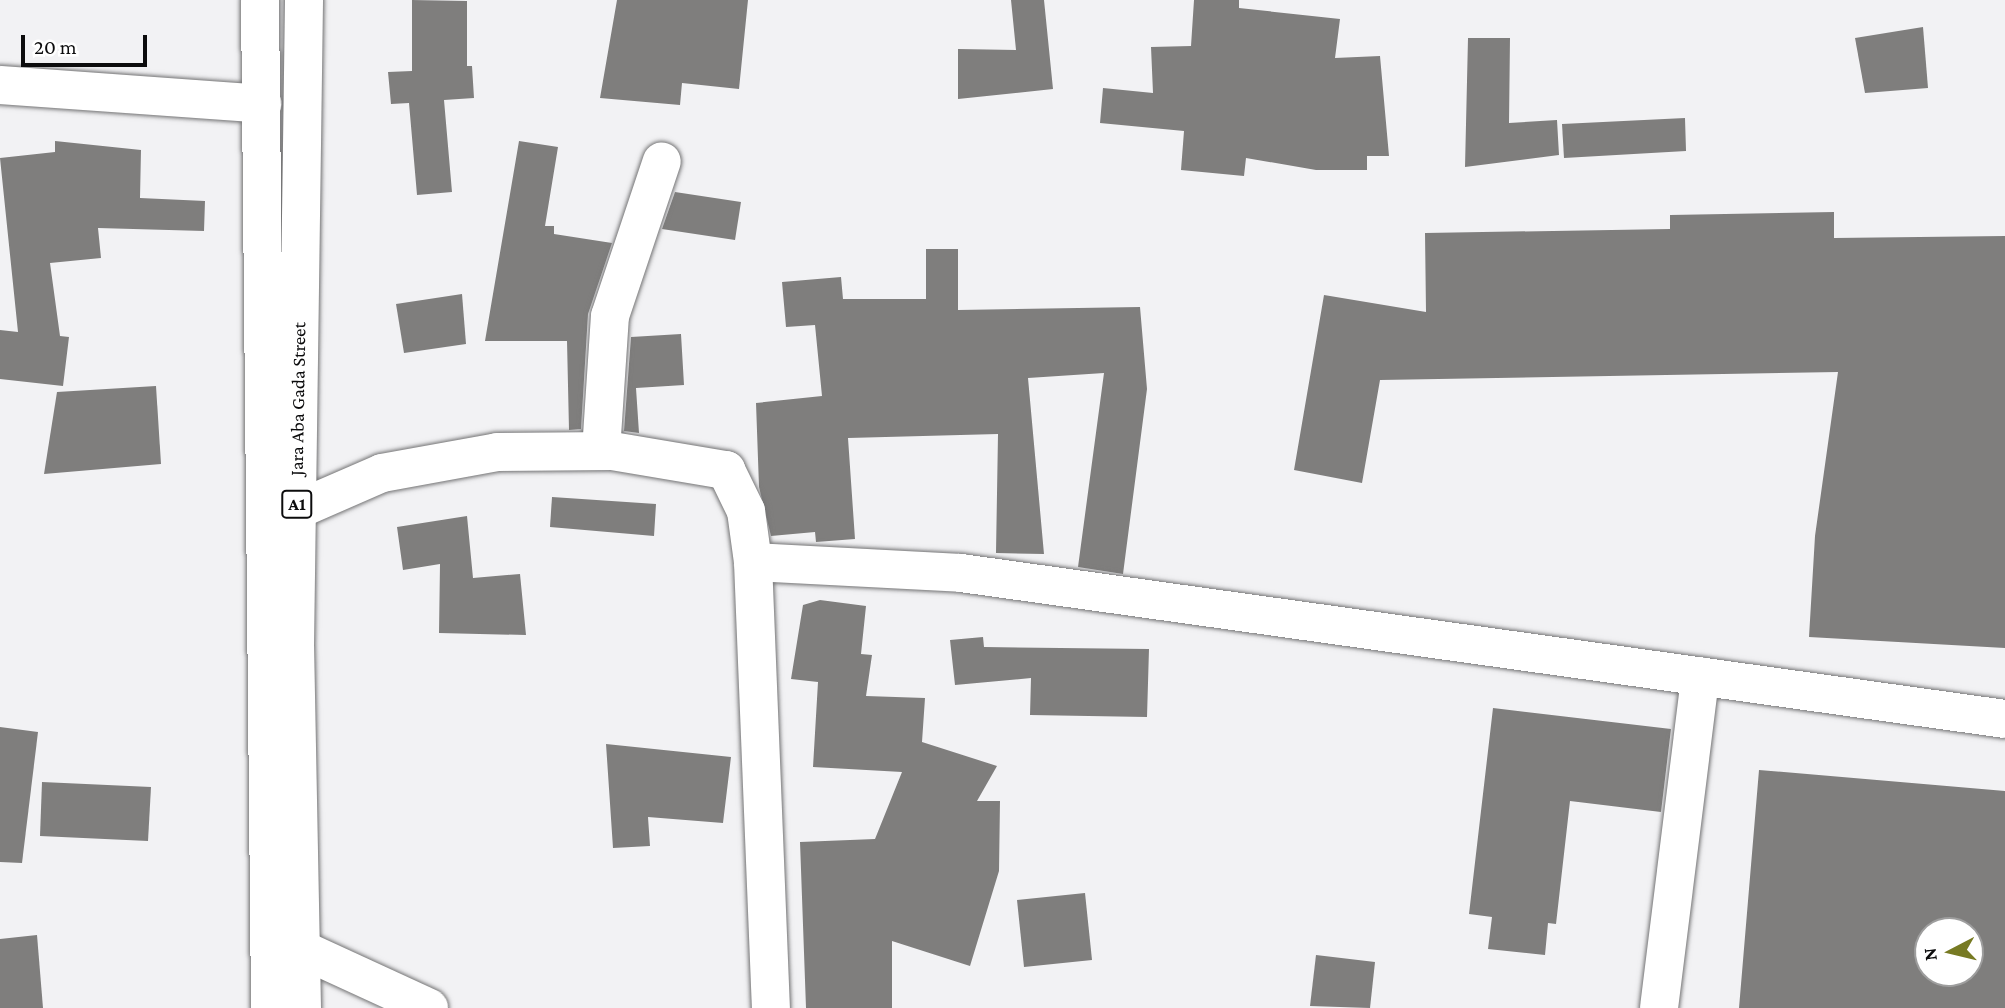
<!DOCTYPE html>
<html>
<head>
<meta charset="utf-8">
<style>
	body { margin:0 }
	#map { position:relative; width:2005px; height:1008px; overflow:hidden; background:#f2f2f4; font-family:"Crimson Pro",serif }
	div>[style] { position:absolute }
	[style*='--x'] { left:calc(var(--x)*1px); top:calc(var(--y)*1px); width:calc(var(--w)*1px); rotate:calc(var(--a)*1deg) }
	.building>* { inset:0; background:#7f7e7d }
	.roads { filter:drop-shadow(0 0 2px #747475) drop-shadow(0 0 2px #747475) }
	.minor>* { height:38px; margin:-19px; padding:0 19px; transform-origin:19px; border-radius:19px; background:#fff }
	.primary>* { height:38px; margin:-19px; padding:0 19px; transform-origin:19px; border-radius:19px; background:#fff }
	span { translate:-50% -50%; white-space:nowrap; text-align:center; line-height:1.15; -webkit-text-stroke:5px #fff; paint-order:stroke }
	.shield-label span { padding:2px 5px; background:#fff; border:2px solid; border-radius:5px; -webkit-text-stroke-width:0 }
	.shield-label { font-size:18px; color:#0c0c0d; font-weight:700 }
	.street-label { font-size:19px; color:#0c0c0d }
	.north { position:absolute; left:1914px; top:917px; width:70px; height:70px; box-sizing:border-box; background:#fff; border:2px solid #9e9e9e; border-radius:50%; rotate:263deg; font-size:19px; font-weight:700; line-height:28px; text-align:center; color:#0c0c0d }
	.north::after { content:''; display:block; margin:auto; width:24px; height:32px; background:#777a23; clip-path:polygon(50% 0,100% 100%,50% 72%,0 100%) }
	.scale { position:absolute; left:21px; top:35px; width:126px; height:32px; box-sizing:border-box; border:4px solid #0c0c0d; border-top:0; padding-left:9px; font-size:21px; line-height:24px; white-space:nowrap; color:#0c0c0d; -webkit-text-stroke:5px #fff; paint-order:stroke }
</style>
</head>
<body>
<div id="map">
	<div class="building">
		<div style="clip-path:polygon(412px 0,467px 1px,467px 66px,472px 66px,474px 98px,444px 100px,452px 192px,417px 195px,409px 103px,391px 104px,388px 72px,412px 71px)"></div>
		<div style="clip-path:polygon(617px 0,748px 0,739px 89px,682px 83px,680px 105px,600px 98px)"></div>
		<div style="clip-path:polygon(1011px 0,1044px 0,1053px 89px,958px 99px,958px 49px,1016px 50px)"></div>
		<div style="clip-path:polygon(1194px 0,1239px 0,1239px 8px,1340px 19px,1335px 58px,1380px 56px,1389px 156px,1367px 156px,1367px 170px,1316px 170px,1246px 158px,1244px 176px,1181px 170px,1184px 131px,1100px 123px,1103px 88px,1153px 93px,1151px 47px,1191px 46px)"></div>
		<div style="clip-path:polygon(1923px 27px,1928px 88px,1865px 93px,1855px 38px)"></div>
		<div style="clip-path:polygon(1468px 38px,1510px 38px,1509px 123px,1557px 120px,1559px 155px,1465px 167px)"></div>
		<div style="clip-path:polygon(1685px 118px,1686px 151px,1564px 158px,1562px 124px)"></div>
		<div style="clip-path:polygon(55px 141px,141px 150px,140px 198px,205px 201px,204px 231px,98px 228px,101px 258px,50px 263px,60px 336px,69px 337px,63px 386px,0 379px,0 330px,18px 332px,0 158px,55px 152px)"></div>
		<div style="clip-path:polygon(519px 141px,558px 147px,545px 226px,554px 226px,554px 234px,612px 243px,588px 314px,581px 429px,569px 430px,567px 341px,485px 341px)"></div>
		<div style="clip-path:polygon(675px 192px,741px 202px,735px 240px,662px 229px)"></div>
		<div style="clip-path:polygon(1834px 212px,1834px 238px,2005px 236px,2005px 648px,1809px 637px,1815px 536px,1838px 372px,1380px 380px,1362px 483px,1294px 470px,1324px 295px,1426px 312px,1425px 233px,1670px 229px,1670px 215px)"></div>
		<div style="clip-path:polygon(926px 249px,958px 249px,958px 310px,1140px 307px,1147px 389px,1123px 574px,1078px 567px,1104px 373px,1028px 378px,1044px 554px,996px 553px,998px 434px,848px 438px,855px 539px,816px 542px,815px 532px,771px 536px,759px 487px,756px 403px,822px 396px,815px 325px,786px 327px,782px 282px,841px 277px,843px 299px,926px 299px)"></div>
		<div style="clip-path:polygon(462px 294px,466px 344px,404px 353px,396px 304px)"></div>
		<div style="clip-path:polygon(681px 334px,684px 385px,636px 388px,639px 433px,624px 431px,631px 337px)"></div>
		<div style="clip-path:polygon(156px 386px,161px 464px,44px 474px,57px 392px)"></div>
		<div style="clip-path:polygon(552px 497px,656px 504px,654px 536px,550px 527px)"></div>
		<div style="clip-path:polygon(467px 516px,473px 578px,520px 574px,526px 635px,439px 633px,440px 564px,403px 570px,397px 527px)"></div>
		<div style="clip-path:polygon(820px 600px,866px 606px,861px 654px,872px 655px,866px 696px,925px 698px,922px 742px,997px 766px,977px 801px,1000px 801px,999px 871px,970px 966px,892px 941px,892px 1008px,806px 1008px,800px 842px,875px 839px,902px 772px,813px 767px,818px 682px,791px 679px,803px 605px)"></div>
		<div style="clip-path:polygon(983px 637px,984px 647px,1149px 649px,1147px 717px,1030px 715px,1031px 678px,955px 685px,950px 640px)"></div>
		<div style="clip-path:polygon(1493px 708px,1671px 729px,1661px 812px,1570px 801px,1556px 924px,1548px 923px,1545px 955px,1488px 949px,1492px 917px,1469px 914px)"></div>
		<div style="clip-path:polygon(0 727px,38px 732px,22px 863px,0 862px)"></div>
		<div style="clip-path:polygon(606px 744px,731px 757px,723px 823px,648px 817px,650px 846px,613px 848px)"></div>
		<div style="clip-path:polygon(evenodd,1759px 770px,2005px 791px,2005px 1008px,1739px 1008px,1759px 770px,1928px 931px,1970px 931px,1970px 973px,1928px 973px,1928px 931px)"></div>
		<div style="clip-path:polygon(42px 782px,151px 787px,148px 841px,40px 836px)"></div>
		<div style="clip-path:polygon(1085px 893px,1092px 960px,1024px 967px,1017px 900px)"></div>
		<div style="clip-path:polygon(37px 935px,43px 1008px,0 1008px,0 939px)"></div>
		<div style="clip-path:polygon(1316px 955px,1375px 962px,1370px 1008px,1310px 1006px)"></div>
	</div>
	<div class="roads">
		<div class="minor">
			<div style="--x:0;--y:85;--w:263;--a:4.1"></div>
			<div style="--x:601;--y:451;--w:135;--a:-86.2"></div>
			<div style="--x:610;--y:316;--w:163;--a:-71.5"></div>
			<div style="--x:297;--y:510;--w:93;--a:-23.5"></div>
			<div style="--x:382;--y:473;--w:117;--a:-10.3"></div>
			<div style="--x:497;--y:452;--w:115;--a:-0.5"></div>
			<div style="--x:612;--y:451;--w:116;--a:9.5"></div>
			<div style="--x:726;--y:470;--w:46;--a:64"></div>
			<div style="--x:746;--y:511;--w:51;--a:82.2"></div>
			<div style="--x:753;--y:562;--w:446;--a:87.7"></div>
			<div style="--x:753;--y:562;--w:208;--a:3"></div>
			<div style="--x:961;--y:573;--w:1054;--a:7.96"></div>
			<div style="--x:301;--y:949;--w:141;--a:24.7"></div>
			<div style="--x:1659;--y:1008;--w:334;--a:-82.9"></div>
		</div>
		<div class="primary">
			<div style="--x:260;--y:0;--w:1008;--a:89.43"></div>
			<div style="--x:302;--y:1008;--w:362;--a:-91.1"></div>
			<div style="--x:295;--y:646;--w:646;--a:-89.2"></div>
		</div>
	</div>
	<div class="shield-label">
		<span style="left:297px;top:504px">A1</span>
	</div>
	<div class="street-label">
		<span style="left:298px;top:399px;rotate:-89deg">Jara Aba Gada Street</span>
	</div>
	<div class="north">N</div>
	<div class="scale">20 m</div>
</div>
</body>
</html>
